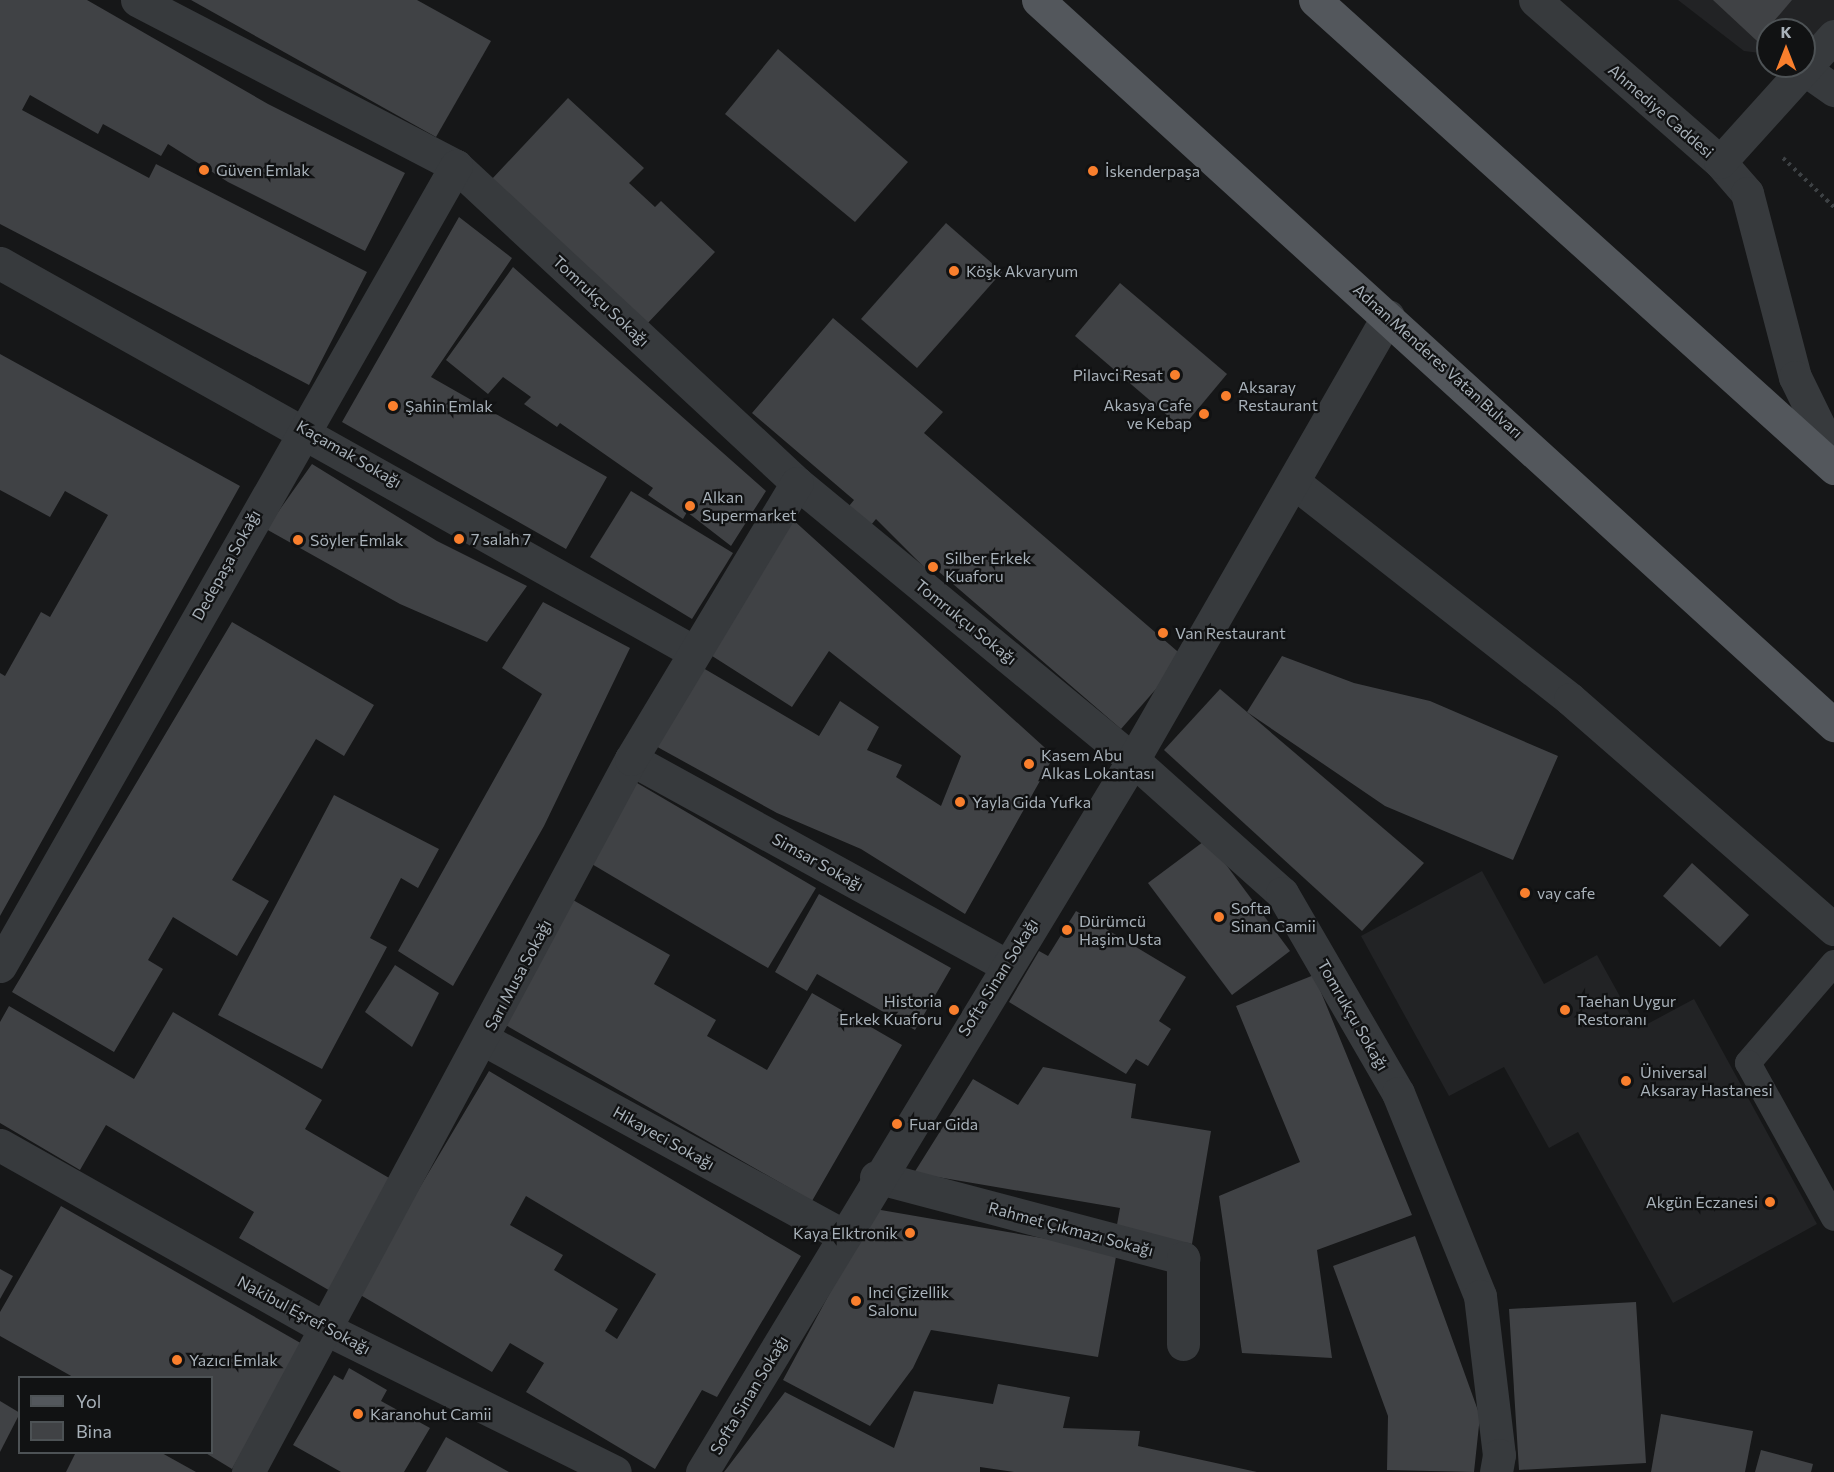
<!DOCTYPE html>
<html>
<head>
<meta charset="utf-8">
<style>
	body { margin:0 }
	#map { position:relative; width:1834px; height:1472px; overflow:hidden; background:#161718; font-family:Commissioner,sans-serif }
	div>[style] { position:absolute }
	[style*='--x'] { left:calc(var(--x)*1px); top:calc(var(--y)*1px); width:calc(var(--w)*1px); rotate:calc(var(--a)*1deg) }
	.built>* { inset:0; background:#222325 }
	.building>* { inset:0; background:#404245 }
	.path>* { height:4px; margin-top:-2px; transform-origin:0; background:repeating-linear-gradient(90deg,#3d4144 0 3px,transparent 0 7.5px) }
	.service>* { height:26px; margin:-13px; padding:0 13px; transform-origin:13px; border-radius:13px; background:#373a3d }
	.minor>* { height:33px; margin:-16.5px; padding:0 16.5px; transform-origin:16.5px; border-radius:16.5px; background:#373a3d }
	.primary>* { height:33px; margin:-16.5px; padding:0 16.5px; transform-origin:16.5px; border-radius:16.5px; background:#53575c }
	.dots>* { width:16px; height:16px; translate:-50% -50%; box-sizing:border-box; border:3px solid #111213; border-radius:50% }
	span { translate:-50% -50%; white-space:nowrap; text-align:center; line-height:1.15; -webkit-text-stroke:4.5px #111213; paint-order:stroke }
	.street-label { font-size:16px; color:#a8b1b9 }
	.poi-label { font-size:16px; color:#a8b1b9 }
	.left { translate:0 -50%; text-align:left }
	.right { translate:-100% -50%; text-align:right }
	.legend { position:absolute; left:18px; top:1376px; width:195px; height:78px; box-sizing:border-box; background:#111213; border:2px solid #4d5255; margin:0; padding:8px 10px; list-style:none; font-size:18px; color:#a8b1b9 }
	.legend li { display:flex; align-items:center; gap:12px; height:30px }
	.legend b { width:30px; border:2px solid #4d5255 }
	.north { position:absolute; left:1756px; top:18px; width:60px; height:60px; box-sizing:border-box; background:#111213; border:2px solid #4d5255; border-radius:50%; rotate:0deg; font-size:16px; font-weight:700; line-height:24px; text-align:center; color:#a8b1b9 }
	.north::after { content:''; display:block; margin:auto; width:21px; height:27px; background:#f97f2d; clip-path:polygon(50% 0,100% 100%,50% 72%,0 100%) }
</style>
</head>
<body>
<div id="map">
	<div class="built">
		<div style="clip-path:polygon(1678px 0,1834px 0,1834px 62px,1804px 58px,1804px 30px,1768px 30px,1768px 54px,1744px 51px)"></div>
		<div style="clip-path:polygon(1482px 871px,1544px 984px,1597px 955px,1638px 1029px,1694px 999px,1817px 1224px,1673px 1303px,1578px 1132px,1549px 1148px,1504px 1067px,1449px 1096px,1361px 936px)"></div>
	</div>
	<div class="building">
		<div style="clip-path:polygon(0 0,87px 0,268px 104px,405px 173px,365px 251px,228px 182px,168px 144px,161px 156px,103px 124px,98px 134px,30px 95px,22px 110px,149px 178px,156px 164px,367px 272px,309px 385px,0 224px)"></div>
		<div style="clip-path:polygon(191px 0,417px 0,491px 41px,436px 137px)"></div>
		<div style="clip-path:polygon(1713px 0,1792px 0,1757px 41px)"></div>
		<div style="clip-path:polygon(778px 49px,908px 162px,855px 222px,725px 114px)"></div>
		<div style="clip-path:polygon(568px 98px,644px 168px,629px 183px,655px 207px,661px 201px,715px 252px,646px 325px,491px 180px)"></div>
		<div style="clip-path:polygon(459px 217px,512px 258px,431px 377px,607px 477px,566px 549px,342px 422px)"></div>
		<div style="clip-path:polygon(946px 223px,1002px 272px,917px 368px,861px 319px)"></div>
		<div style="clip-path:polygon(513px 267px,766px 491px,731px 546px,687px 512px,683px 519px,648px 495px,653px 488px,560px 423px,557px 427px,524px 404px,531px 397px,503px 377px,488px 394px,446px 360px)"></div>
		<div style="clip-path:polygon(1120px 283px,1227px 374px,1182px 428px,1075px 336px)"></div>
		<div style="clip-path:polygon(833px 318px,943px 412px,924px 433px,1184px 657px,1121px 729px,931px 565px,927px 570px,876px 519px,871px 525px,849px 506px,854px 500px,752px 413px)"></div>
		<div style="clip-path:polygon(0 354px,240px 486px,0 916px,0 673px,5px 676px,41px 612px,50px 617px,108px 515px,65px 491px,50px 517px,0 490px)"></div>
		<div style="clip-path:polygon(312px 464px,437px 541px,527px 586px,487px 642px,400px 604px,266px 529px)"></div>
		<div style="clip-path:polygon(631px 491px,733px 553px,692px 619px,590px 557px)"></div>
		<div style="clip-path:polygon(791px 518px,1054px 756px,965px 914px,861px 849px,777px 813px,652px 744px,698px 665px,819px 736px,840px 701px,879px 727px,867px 750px,902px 765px,896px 777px,941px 806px,961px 756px,829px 651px,792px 707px,709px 654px)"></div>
		<div style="clip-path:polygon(543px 602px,630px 648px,544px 826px,453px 986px,398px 951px,542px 694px,502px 668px)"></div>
		<div style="clip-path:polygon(232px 622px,374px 705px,344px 756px,316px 739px,232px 880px,269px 901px,237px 956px,173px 917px,148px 960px,163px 969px,114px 1052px,12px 992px)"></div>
		<div style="clip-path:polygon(1282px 656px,1354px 683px,1430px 701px,1558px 756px,1513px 860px,1385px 806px,1247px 712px)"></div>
		<div style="clip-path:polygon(1220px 689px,1424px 863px,1362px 931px,1164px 750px)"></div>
		<div style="clip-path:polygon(632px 780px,816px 888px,768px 968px,585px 860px)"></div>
		<div style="clip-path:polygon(334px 795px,439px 849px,418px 888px,401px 878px,370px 938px,387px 947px,322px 1069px,218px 1015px)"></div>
		<div style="clip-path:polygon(1207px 839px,1290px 951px,1232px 995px,1148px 883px)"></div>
		<div style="clip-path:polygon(1692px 863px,1749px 915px,1720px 947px,1663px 896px)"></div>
		<div style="clip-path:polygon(819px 894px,951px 968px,915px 1030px,817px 974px,807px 991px,775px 972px)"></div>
		<div style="clip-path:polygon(573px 900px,670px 955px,654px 984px,716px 1020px,707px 1036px,767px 1070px,812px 993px,902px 1045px,812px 1201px,502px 1023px)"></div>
		<div style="clip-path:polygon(1076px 911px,1186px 977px,1159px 1021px,1171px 1029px,1148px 1066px,1136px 1059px,1126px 1074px,1009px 1002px,1039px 951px,1048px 956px)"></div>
		<div style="clip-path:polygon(395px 965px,439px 993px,412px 1047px,365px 1012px)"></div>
		<div style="clip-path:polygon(1314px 975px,1412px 1215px,1317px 1250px,1332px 1358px,1242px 1353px,1219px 1196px,1300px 1162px,1236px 1006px)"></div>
		<div style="clip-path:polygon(9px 1006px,134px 1079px,173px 1012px,322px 1100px,305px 1129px,396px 1182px,332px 1292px,239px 1238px,254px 1212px,106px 1125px,80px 1170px,0 1123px,0 1022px)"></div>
		<div style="clip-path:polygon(1043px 1067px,1136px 1084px,1131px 1118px,1211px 1131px,1192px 1244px,1116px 1230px,1120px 1208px,914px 1173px,973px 1079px,1018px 1105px)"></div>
		<div style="clip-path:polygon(evenodd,489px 1071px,801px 1256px,717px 1397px,702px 1390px,655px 1469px,526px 1392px,544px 1363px,510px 1343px,492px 1372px,357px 1293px,489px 1071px,526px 1196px,656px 1274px,617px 1339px,605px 1331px,618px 1309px,554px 1270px,563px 1255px,510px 1225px,526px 1196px)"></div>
		<div style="clip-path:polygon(61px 1206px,304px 1345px,232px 1469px,204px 1452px,212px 1452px,212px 1377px,73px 1377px,0 1336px,0 1312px)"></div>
		<div style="clip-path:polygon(875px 1209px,1117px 1251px,1098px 1357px,931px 1330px,913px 1368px,870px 1426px,783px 1380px)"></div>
		<div style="clip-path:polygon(1415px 1236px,1480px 1416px,1474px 1472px,1387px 1470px,1388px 1416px,1333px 1266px)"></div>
		<div style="clip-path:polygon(0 1269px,13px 1276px,0 1299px)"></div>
		<div style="clip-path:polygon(1636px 1302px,1646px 1463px,1519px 1470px,1509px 1309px)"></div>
		<div style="clip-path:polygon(349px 1368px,387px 1390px,381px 1401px,430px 1428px,404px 1472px,341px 1472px,293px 1445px,334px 1375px,343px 1380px)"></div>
		<div style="clip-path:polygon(998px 1384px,1070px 1397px,1063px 1428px,1140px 1431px,1138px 1446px,1257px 1472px,1014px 1472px,980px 1467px,980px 1472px,724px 1472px,785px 1392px,894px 1448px,914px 1391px,993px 1404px)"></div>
		<div style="clip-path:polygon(0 1401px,20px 1413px,0 1452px)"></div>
		<div style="clip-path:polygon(1661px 1414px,1753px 1431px,1745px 1472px,1651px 1472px)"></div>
		<div style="clip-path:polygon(446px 1437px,509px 1472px,426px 1472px)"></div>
		<div style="clip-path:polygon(1761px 1450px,1813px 1464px,1811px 1472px,1755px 1472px)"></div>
		<div style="clip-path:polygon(76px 1452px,160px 1452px,196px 1472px,66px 1472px)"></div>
	</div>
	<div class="path">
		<div style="--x:1783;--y:158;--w:71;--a:43.9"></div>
	</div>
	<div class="service">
		<div style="--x:1834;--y:963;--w:132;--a:130.7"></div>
		<div style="--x:1748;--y:1063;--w:177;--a:61"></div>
	</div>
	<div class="minor">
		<div style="--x:137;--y:0;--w:360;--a:27.5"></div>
		<div style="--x:456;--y:166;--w:466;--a:42.9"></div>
		<div style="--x:797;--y:483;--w:435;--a:39.5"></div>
		<div style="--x:1133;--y:760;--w:200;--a:41.8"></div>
		<div style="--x:1282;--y:893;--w:231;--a:59.9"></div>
		<div style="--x:1398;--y:1093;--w:219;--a:68"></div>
		<div style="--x:1480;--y:1296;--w:160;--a:83.2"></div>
		<div style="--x:1499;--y:1455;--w:17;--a:100"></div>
		<div style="--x:1535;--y:0;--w:246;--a:41.2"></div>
		<div style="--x:1720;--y:162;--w:41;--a:48.9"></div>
		<div style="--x:1747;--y:193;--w:190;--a:75.4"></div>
		<div style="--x:1795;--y:377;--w:89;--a:64"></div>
		<div style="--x:1804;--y:69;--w:37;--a:35"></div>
		<div style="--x:1720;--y:162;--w:170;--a:-47.9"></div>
		<div style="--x:0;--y:263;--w:796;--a:29.27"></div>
		<div style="--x:1296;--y:484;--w:348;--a:38.1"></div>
		<div style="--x:1570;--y:699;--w:350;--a:41.1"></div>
		<div style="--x:631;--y:759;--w:427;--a:28.8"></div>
		<div style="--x:0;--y:966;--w:921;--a:-60.32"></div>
		<div style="--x:483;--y:1039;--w:412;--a:28.6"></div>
		<div style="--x:0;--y:1145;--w:374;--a:29.4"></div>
		<div style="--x:326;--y:1329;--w:322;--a:26.3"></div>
		<div style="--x:876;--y:1177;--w:318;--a:14.8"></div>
		<div style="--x:1183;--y:1258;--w:86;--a:90"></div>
		<div style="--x:248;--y:1472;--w:809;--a:-61.76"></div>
		<div style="--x:631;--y:759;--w:322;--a:-59"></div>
		<div style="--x:702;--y:1472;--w:832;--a:-58.81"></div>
		<div style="--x:1133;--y:760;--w:512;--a:-60.13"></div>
	</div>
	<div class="primary">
		<div style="--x:1038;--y:0;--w:1077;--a:42.33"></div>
		<div style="--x:1315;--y:0;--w:699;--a:42.04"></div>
	</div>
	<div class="dots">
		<div style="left:204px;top:170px;background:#f97f2d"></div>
		<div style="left:1093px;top:171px;background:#f97f2d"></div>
		<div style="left:954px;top:271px;background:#f97f2d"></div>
		<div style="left:1175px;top:375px;background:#f97f2d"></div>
		<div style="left:1226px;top:396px;background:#f97f2d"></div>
		<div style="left:393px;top:406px;background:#f97f2d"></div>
		<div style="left:1204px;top:414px;background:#f97f2d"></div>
		<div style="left:690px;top:506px;background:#f97f2d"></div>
		<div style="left:459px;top:539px;background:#f97f2d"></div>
		<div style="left:298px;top:540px;background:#f97f2d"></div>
		<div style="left:933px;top:567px;background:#f97f2d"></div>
		<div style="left:1163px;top:633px;background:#f97f2d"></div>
		<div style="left:1029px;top:764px;background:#f97f2d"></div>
		<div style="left:960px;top:802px;background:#f97f2d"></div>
		<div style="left:1525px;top:893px;background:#f97f2d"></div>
		<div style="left:1219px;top:917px;background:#f97f2d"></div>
		<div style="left:1067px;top:930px;background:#f97f2d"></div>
		<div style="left:954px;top:1010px;background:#f97f2d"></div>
		<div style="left:1565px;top:1010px;background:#f97f2d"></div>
		<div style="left:1626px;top:1081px;background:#f97f2d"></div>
		<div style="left:897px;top:1124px;background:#f97f2d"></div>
		<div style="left:1770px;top:1202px;background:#f97f2d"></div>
		<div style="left:910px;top:1233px;background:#f97f2d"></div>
		<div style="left:856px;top:1301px;background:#f97f2d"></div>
		<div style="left:177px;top:1360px;background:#f97f2d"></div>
		<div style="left:358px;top:1414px;background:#f97f2d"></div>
	</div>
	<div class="street-label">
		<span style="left:1661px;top:111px;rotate:41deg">Ahmediye Caddesi</span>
		<span style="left:601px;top:301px;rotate:43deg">Tomrukçu Sokağı</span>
		<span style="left:1438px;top:361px;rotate:42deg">Adnan Menderes Vatan Bulvarı</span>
		<span style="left:349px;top:454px;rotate:30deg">Kaçamak Sokağı</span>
		<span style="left:226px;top:565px;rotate:-61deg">Dedepaşa Sokağı</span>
		<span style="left:966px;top:622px;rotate:39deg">Tomrukçu Sokağı</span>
		<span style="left:818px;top:862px;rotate:29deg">Simsar Sokağı</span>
		<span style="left:518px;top:975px;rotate:-62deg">Sarı Musa Sokağı</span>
		<span style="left:998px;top:977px;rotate:-58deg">Softa Sinan Sokağı</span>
		<span style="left:1353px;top:1015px;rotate:60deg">Tomrukçu Sokağı</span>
		<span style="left:664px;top:1138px;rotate:29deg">Hikayeci Sokağı</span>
		<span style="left:1071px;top:1229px;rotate:15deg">Rahmet Çıkmazı Sokağı</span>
		<span style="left:304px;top:1315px;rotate:28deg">Nakibul Eşref Sokağı</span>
		<span style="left:749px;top:1395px;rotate:-59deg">Softa Sinan Sokağı</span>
	</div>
	<div class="poi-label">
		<span class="left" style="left:216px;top:170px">Güven Emlak</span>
		<span class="left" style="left:1105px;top:171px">İskenderpaşa</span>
		<span class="left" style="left:966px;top:271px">Köşk Akvaryum</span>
		<span class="right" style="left:1163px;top:375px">Pilavci Resat</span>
		<span class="left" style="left:1238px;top:396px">Aksaray<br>Restaurant</span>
		<span class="right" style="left:1192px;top:414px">Akasya Cafe<br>ve Kebap</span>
		<span class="left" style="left:405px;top:406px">Şahin Emlak</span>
		<span class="left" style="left:702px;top:506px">Alkan<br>Supermarket</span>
		<span class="left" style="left:471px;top:539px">7 salah 7</span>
		<span class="left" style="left:310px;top:540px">Söyler Emlak</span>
		<span class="left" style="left:945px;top:567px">Silber Erkek<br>Kuaforu</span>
		<span class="left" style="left:1175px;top:633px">Van Restaurant</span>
		<span class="left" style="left:1041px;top:764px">Kasem Abu<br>Alkas Lokantası</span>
		<span class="left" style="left:972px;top:802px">Yayla Gida Yufka</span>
		<span class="left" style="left:1537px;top:893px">vay cafe</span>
		<span class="left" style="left:1231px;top:917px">Softa<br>Sinan Camii</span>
		<span class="left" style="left:1079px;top:930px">Dürümcü<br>Haşim Usta</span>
		<span class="right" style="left:942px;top:1010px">Historia<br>Erkek Kuaforu</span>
		<span class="left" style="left:1577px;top:1010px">Taehan Uygur<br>Restoranı</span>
		<span class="left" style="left:1640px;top:1081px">Üniversal<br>Aksaray Hastanesi</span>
		<span class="left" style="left:909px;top:1124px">Fuar Gida</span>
		<span class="right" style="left:1758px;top:1202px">Akgün Eczanesi</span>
		<span class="right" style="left:898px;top:1233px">Kaya Elktronik</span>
		<span class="left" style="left:868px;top:1301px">Inci Çizellik<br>Salonu</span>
		<span class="left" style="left:189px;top:1360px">Yazıcı Emlak</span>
		<span class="left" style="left:370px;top:1414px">Karanohut Camii</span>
	</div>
	<ul class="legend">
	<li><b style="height:8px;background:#53575c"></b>Yol</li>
	<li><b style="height:16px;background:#404245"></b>Bina</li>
	</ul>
	<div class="north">K</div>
</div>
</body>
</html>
